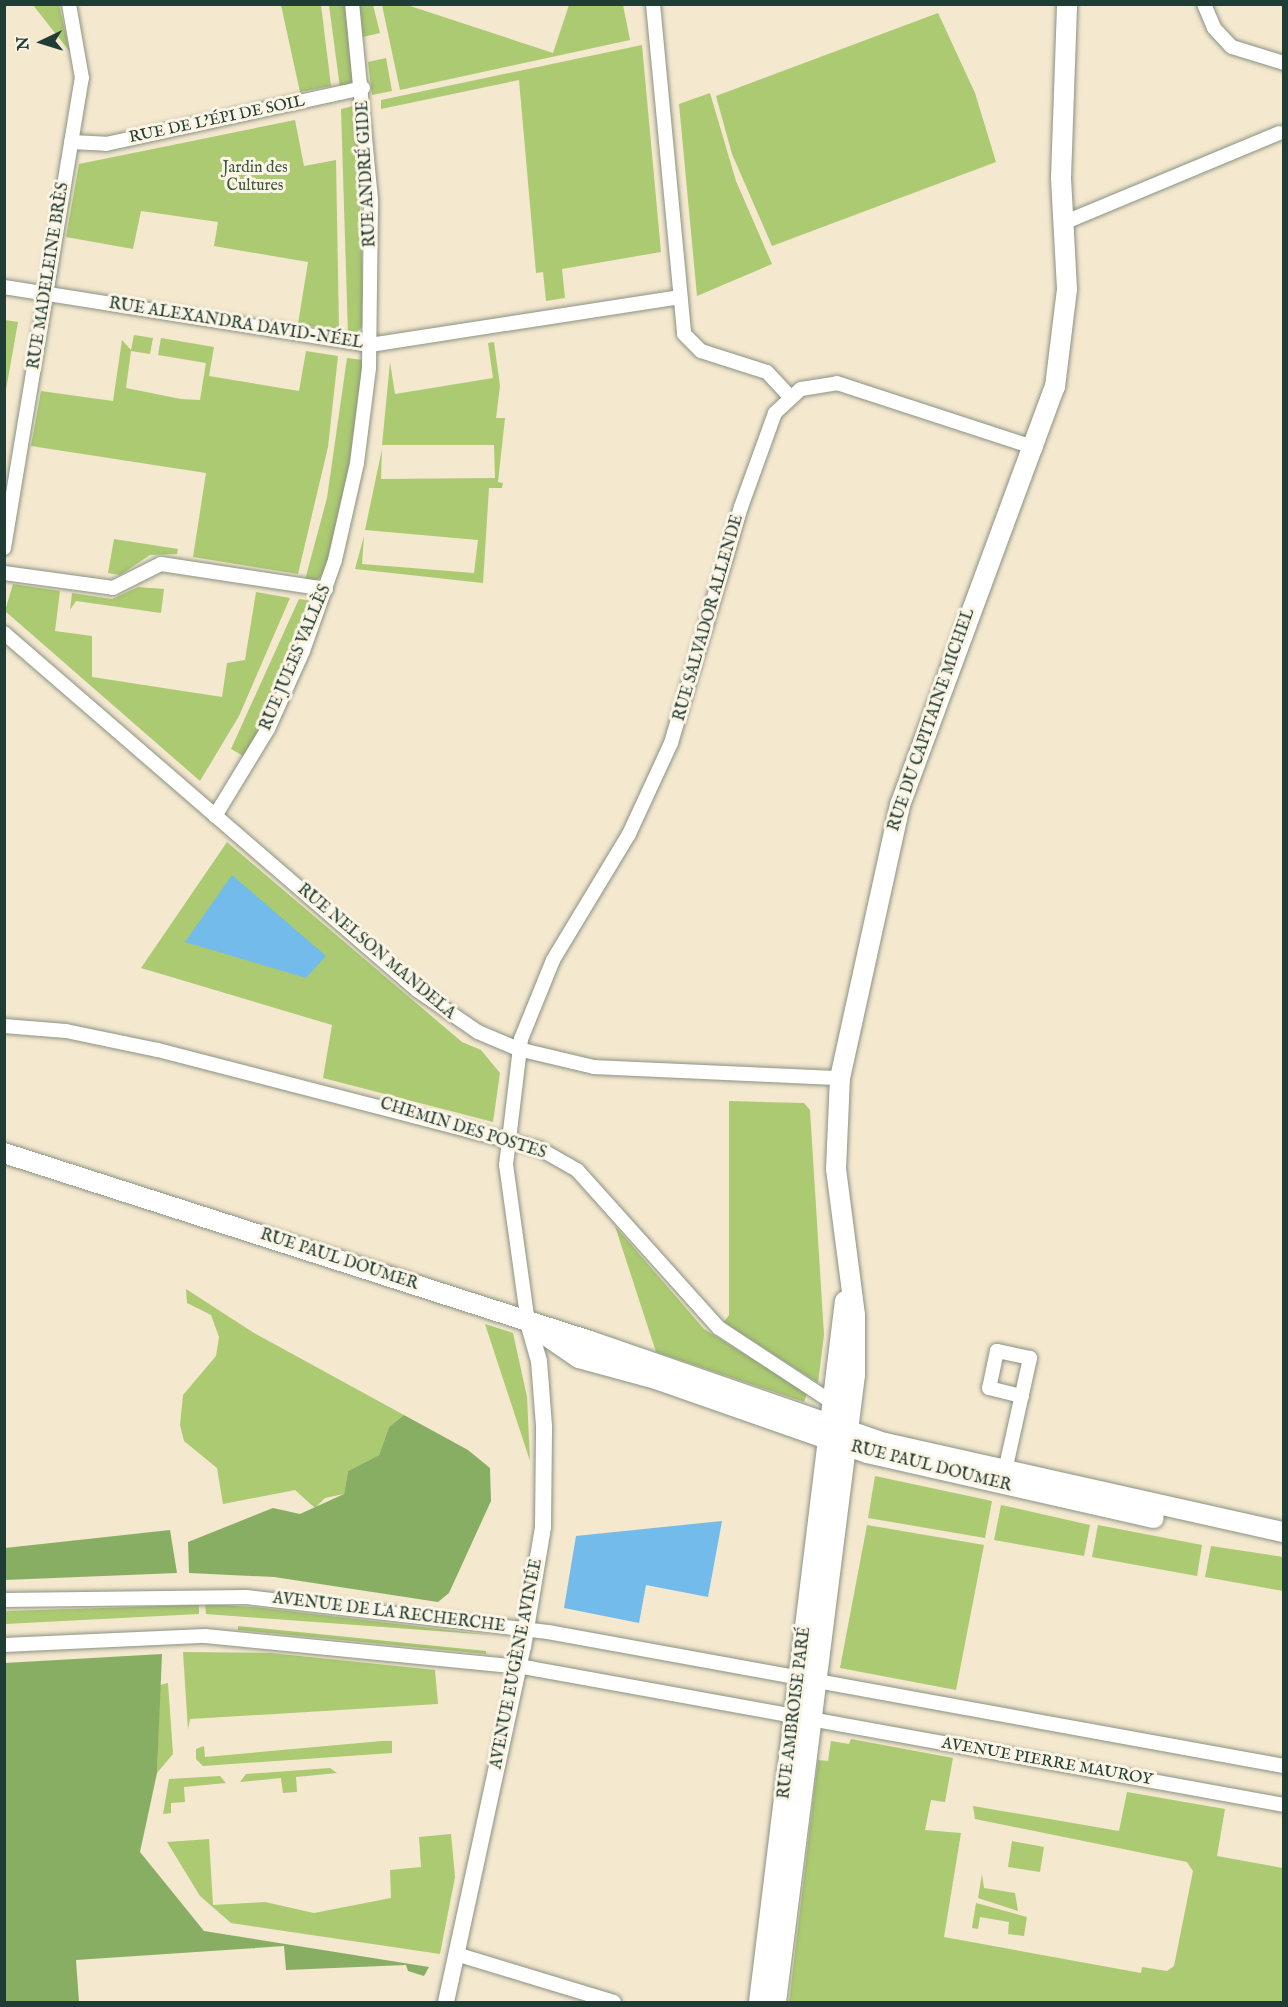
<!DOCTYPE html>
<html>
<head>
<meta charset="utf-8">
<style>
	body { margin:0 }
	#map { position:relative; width:1288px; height:2007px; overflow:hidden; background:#f4e8cf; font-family:"IM FELL English",serif }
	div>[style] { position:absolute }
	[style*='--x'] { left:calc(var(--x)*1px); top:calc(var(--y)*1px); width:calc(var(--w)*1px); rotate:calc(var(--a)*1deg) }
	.green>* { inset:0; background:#abca71 }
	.forest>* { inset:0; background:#88ae63 }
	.water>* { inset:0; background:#72bbea }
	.roads { filter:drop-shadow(0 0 2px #8a9282) drop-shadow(0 0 2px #8a9282) }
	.minor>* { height:14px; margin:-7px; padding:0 7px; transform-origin:7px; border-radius:7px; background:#fff }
	.tertiary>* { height:16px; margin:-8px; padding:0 8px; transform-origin:8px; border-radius:8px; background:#fff }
	.secondary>* { height:20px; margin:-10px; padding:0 10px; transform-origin:10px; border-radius:10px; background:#fff }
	span { translate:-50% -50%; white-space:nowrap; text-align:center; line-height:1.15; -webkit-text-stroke:6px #fcf5e5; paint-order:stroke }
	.street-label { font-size:16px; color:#1f3d34 }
	.park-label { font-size:16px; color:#3b5940 }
	.frame { position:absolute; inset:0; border:6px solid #1f3d34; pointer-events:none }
	.north { position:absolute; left:12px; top:12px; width:60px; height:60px; -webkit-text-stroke:4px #fcf5e5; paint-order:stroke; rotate:266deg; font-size:16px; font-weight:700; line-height:24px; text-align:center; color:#1f3d34 }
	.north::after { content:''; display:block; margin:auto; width:21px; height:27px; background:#1f3d34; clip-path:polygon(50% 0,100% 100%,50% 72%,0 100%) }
</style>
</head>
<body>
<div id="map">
	<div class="green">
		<div style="clip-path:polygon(33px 5px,59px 5px,70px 52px)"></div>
		<div style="clip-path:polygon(281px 5px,321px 5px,331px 86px,300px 92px)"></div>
		<div style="clip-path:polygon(329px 5px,347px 5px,354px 81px,340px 88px)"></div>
		<div style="clip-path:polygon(358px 5px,373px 5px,380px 33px,363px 37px)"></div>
		<div style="clip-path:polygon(382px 5px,407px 5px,553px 53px,569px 5px,623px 5px,630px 40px,400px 90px)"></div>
		<div style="clip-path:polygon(938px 13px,975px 93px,996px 162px,772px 246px,732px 154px,716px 96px)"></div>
		<div style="clip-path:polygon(642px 45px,661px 252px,562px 269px,565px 298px,546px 301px,543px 272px,536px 273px,519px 80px,381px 109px,381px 100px)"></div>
		<div style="clip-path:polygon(386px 58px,392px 91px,372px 95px,368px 62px)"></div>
		<div style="clip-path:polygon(710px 93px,736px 181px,772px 264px,697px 296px,679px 104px)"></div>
		<div style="clip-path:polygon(357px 105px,364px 325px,353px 336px,348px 335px,341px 109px)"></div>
		<div style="clip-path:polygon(295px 120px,304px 166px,336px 160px,339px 330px,298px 324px,308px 262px,214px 246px,218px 222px,141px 211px,133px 249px,66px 237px,79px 164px)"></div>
		<div style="clip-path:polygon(5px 320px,18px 322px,5px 395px,4px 320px)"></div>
		<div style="clip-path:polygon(134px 335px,153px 338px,150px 354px,131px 351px,126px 388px,181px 399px,200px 400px,206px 363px,158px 355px,161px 338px,214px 347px,209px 376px,299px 391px,306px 351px,338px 356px,328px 447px,298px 574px,193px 557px,206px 473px,31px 446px,41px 391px,113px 401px,122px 340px,131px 350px)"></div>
		<div style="clip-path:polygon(494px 342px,500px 386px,496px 418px,505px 418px,498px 482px,503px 483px,502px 488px,489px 488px,483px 583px,355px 569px,364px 536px,362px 564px,474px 573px,478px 540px,365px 530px,382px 449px,381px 479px,495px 478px,494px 445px,382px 445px,390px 362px,395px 394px,493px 378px,488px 343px)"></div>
		<div style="clip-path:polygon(347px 358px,363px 360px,352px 459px,325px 574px,313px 582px,305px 580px,327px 498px)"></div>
		<div style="clip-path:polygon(114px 539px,178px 549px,177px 554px,150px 555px,120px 575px,108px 573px)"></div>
		<div style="clip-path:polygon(13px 584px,60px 591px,55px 631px,92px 636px,92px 677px,222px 697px,227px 663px,245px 660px,256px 592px,290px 598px,239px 716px,200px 781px,5px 611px)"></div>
		<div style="clip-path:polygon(138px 587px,164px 589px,161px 613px,76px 601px,70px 610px,72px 593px,112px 599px)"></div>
		<div style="clip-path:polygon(299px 599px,315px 601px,299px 648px,245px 757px,231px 749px)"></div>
		<div style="clip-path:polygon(227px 842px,462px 1042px,481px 1050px,500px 1073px,493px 1122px,323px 1078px,332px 1025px,141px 968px)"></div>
		<div style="clip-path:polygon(729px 1101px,804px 1103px,810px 1110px,824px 1335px,818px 1383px,724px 1322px,729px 1315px)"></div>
		<div style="clip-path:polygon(615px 1226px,704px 1329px,807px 1393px,804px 1402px,656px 1352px)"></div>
		<div style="clip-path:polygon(186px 1289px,254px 1333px,404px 1415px,389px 1427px,379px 1455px,348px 1471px,344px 1494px,325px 1498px,315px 1508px,295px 1490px,223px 1504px,217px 1468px,184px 1441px,180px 1425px,183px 1395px,216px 1356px,219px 1337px,211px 1315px,187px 1303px)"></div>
		<div style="clip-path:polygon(485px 1324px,513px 1333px,527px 1397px,530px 1461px)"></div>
		<div style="clip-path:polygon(875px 1476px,992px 1501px,985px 1538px,868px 1518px)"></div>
		<div style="clip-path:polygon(1001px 1505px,1090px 1525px,1084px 1556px,994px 1540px)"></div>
		<div style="clip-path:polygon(867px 1525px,984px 1545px,956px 1690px,840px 1668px)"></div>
		<div style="clip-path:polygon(1098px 1525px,1202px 1545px,1197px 1576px,1092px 1557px)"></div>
		<div style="clip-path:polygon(1211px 1546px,1283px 1557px,1283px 1591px,1205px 1577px)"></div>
		<div style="clip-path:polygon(205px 1604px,253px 1607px,491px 1635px,206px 1614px)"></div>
		<div style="clip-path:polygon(199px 1605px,199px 1614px,5px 1624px,5px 1611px)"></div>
		<div style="clip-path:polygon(238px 1626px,486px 1651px,486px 1654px,238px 1630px)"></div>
		<div style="clip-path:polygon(183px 1652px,271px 1653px,435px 1670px,438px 1704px,190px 1719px,188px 1730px)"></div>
		<div style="clip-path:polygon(168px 1683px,173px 1754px,157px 1773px,160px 1685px)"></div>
		<div style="clip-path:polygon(851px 1739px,953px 1758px,945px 1802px,931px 1800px,925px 1830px,961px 1833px,944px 1937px,1141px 1973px,1142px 1967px,1167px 1971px,1174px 1966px,1193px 1871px,1187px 1862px,975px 1819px,973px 1806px,1119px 1831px,1127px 1792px,1225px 1809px,1217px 1856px,1283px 1868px,1283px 2002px,789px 2002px,818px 1760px,828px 1761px,831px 1741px,849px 1744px)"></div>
		<div style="clip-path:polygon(382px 1741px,392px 1741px,392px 1753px,203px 1766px,196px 1759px,196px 1749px,204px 1746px,205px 1757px)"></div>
		<div style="clip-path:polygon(330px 1768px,337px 1773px,296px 1777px,297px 1792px,283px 1793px,281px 1778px,240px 1782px,246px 1774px)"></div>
		<div style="clip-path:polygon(220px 1776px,226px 1783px,184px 1787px,185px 1802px,171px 1803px,171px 1813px,163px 1814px,169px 1779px)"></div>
		<div style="clip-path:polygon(451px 1834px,455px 1877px,440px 1954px,231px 1923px,200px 1896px,167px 1842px,209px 1839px,213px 1905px,265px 1902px,314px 1913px,391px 1898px,390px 1870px,421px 1867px,419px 1837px)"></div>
		<div style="clip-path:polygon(1012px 1841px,1044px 1847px,1040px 1872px,1008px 1867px)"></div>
		<div style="clip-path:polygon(982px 1874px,984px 1888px,1015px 1893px,1018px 1911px,978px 1898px)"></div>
		<div style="clip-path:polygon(976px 1903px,1027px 1917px,1024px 1936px,1008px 1934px,1009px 1922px,980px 1917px,978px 1929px,972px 1928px)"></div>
	</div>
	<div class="forest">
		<div style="clip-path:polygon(404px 1415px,468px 1450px,490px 1468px,491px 1501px,449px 1593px,438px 1602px,274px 1577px,189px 1573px,188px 1542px,273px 1508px,300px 1514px,344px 1494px,348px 1471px,379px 1455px,389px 1427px)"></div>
		<div style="clip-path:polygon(170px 1530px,177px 1573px,5px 1580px,5px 1548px)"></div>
		<div style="clip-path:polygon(162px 1654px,157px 1773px,140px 1852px,204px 1931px,429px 1967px,424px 1976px,408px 1971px,406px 1965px,286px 1970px,284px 1946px,76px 1960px,79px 2002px,5px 2002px,5px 1663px)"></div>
	</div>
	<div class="water">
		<div style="clip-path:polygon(232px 875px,326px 956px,306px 978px,185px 942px)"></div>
		<div style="clip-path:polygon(722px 1521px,708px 1597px,646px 1585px,639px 1623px,564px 1608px,576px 1536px)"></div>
	</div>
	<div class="roads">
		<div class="minor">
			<div style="--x:653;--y:4;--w:331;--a:84.6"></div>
			<div style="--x:684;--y:334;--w:24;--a:45"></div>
			<div style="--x:701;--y:351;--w:69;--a:17.7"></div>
			<div style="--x:767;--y:372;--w:34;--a:47"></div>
			<div style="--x:1204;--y:4;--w:26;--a:67"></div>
			<div style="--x:1214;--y:28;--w:26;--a:47"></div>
			<div style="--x:1232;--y:47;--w:54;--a:17.1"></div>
			<div style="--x:71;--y:142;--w:35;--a:3"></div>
			<div style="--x:106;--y:144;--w:263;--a:-12.3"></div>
			<div style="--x:1063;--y:223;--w:234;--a:-22.6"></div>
			<div style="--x:4;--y:287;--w:371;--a:9"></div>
			<div style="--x:370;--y:345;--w:314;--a:-8.8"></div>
			<div style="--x:4;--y:548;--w:476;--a:-80.6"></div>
			<div style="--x:82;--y:78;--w:75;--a:-100"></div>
			<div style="--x:4;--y:573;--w:110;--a:7.8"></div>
			<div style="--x:113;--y:588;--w:54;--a:-26.6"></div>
			<div style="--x:161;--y:564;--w:167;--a:8.6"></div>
			<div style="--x:4;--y:633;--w:546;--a:40.84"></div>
			<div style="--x:417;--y:990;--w:74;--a:34.5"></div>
			<div style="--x:478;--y:1032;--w:43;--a:23"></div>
			<div style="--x:518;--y:1049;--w:78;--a:13.3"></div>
			<div style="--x:594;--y:1067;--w:246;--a:2.6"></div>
			<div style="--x:215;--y:816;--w:102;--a:-58.7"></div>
			<div style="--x:268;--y:729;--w:85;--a:-65.8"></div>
			<div style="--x:303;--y:651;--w:96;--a:-70.6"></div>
			<div style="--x:335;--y:560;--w:99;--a:-77.2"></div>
			<div style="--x:357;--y:463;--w:96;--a:-82.8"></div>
			<div style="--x:369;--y:368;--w:168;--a:-89.3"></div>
			<div style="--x:371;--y:200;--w:197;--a:-95.5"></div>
			<div style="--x:4;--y:1026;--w:62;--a:4.6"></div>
			<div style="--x:66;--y:1031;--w:94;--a:11.7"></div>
			<div style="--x:158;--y:1050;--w:395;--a:14.5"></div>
			<div style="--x:540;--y:1149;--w:43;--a:29.6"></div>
			<div style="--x:577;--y:1170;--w:212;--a:48.1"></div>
			<div style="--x:719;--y:1328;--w:136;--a:33.3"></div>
			<div style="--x:528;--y:1323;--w:160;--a:-97.9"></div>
			<div style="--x:506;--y:1165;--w:127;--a:-83.2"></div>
			<div style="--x:521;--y:1039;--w:85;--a:-67.9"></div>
			<div style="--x:553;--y:960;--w:147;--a:-58.9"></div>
			<div style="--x:629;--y:834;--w:100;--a:-65.2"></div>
			<div style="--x:671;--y:743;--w:246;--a:-73.5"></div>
			<div style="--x:741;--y:507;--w:100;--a:-70.1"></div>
			<div style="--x:775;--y:413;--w:35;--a:-43"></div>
			<div style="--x:801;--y:389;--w:36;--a:-9"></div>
			<div style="--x:837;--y:383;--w:209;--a:18.1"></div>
			<div style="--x:1005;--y:1471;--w:116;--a:-77.5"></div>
			<div style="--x:1030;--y:1358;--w:34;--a:-168"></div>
			<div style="--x:997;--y:1351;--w:38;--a:102"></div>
			<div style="--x:989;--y:1388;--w:34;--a:14"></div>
			<div style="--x:4;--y:1600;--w:242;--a:-0.7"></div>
			<div style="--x:246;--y:1597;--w:304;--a:6.6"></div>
			<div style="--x:548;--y:1632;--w:748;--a:10.32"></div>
			<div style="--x:4;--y:1645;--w:201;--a:-2.6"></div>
			<div style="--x:205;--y:1636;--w:326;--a:5.6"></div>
			<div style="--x:529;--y:1668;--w:767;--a:10.28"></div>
			<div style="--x:456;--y:1954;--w:165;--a:16.9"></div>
		</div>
		<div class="tertiary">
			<div style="--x:446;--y:2002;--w:363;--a:-77.8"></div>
			<div style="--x:523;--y:1647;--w:122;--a:-80.5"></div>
			<div style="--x:543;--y:1527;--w:101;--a:-89.4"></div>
			<div style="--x:544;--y:1426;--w:65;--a:-94.4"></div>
			<div style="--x:539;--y:1361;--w:40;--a:-106"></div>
		</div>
		<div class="secondary">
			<div style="--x:4;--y:1153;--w:615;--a:17.79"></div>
			<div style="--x:590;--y:1341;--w:312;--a:19.1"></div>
			<div style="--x:885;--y:1443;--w:409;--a:12.6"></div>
			<div style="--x:535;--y:1328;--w:53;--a:34.3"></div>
			<div style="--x:579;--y:1358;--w:80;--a:15.3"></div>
			<div style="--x:656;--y:1379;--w:224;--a:19.3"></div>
			<div style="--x:867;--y:1453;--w:294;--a:12.8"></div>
			<div style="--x:759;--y:2002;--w:706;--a:-83.01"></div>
			<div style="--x:776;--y:2002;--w:632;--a:-82.82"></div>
			<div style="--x:855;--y:1375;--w:60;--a:-90"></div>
			<div style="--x:855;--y:1315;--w:147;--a:-97.4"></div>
			<div style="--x:836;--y:1169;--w:91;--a:-87.5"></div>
			<div style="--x:840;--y:1078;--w:280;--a:-77.6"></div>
			<div style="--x:900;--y:805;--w:446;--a:-69.7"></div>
			<div style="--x:1055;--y:387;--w:99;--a:-83"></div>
			<div style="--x:1067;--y:289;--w:111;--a:-93.1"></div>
			<div style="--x:1061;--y:178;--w:174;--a:-88"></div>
		</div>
	</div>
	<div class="street-label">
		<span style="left:217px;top:120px;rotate:-12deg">RUE DE L'ÉPI DE SOIL</span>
		<span style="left:367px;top:174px;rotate:-93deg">RUE ANDRÉ GIDE</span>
		<span style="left:49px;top:276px;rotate:-81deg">RUE MADELEINE BRÈS</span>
		<span style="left:236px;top:324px;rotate:9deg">RUE ALEXANDRA DAVID-NÉEL</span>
		<span style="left:709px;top:618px;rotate:-74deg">RUE SALVADOR ALLENDE</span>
		<span style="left:296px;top:658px;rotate:-67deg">RUE JULES VALLÈS</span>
		<span style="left:932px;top:720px;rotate:-71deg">RUE DU CAPITAINE MICHEL</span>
		<span style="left:376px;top:952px;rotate:40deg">RUE NELSON MANDELA</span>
		<span style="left:463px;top:1129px;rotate:17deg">CHEMIN DES POSTES</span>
		<span style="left:339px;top:1260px;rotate:18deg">RUE PAUL DOUMER</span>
		<span style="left:931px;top:1467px;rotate:14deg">RUE PAUL DOUMER</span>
		<span style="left:389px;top:1613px;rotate:7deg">AVENUE DE LA RECHERCHE</span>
		<span style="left:517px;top:1664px;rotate:-79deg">AVENUE EUGÈNE AVINÉE</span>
		<span style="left:795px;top:1713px;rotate:-83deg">RUE AMBROISE PARÉ</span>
		<span style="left:1047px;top:1762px;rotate:10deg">AVENUE PIERRE MAUROY</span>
	</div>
	<div class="park-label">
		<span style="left:255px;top:177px">Jardin des<br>Cultures</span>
	</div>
	<div class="frame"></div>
	<div class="north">N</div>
</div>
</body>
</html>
